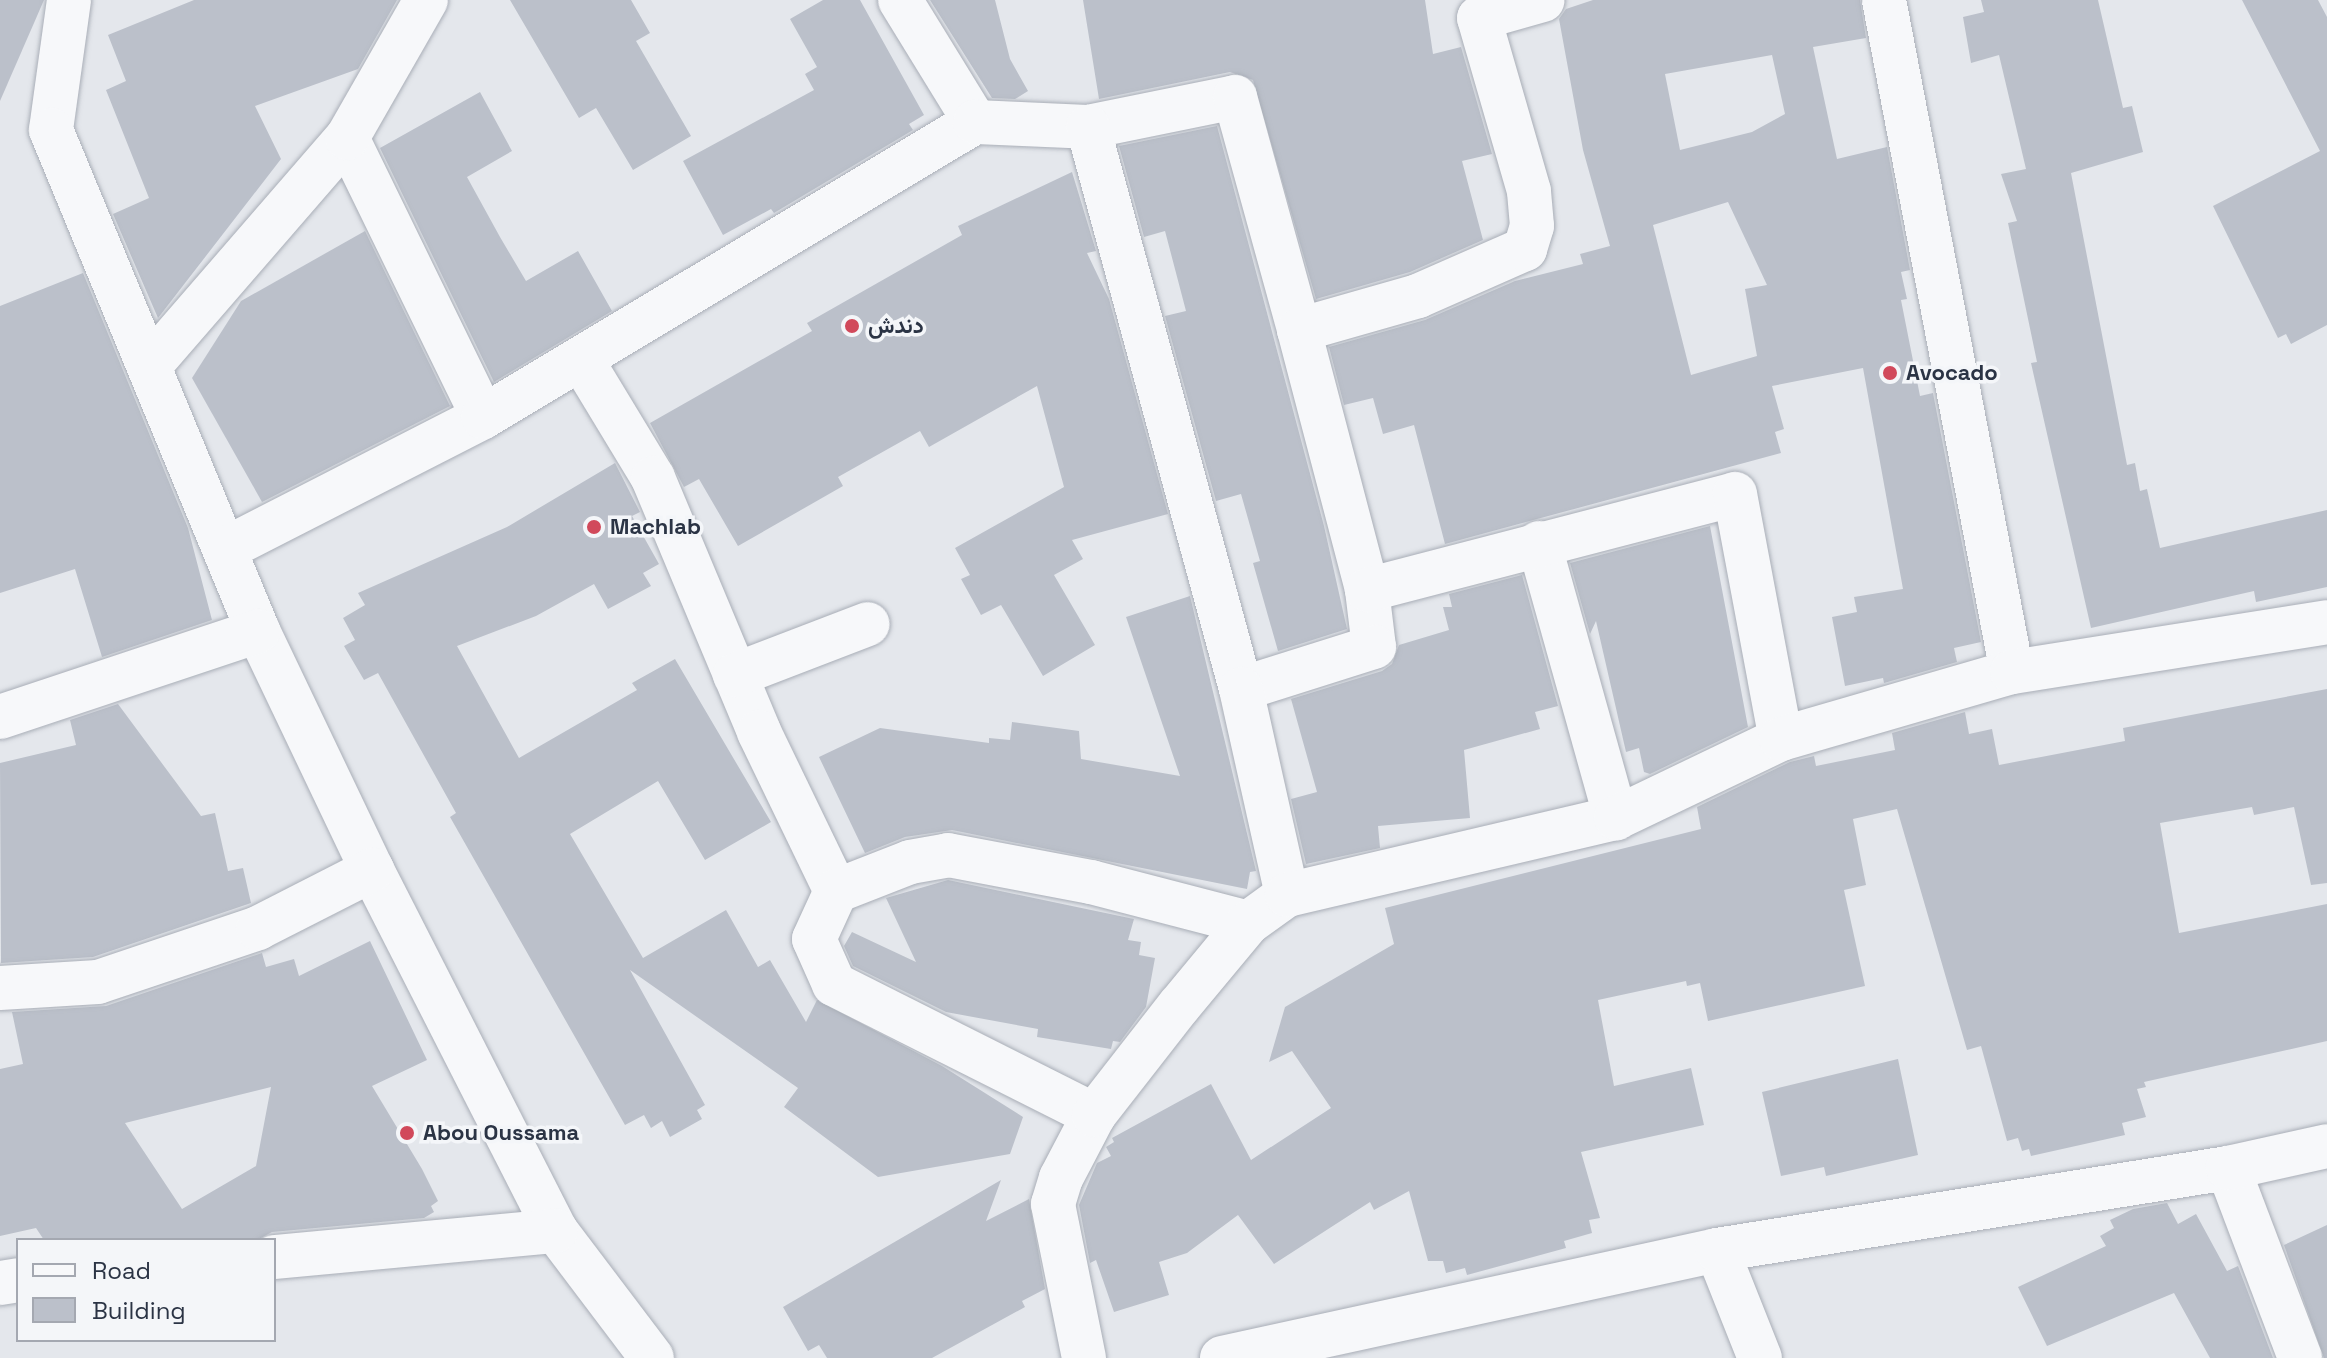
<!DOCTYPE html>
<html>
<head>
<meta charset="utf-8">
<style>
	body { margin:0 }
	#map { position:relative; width:2327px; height:1358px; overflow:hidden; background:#e4e7ec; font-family:"Space Grotesk",Vazirmatn,sans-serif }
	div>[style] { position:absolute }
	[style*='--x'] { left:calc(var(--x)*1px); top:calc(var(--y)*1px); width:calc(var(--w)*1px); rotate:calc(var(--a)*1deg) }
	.building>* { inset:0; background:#bbc0ca }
	.roads { filter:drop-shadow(0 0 2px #a9aeb7) drop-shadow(0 0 2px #a9aeb7) }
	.minor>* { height:44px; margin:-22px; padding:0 22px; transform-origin:22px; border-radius:22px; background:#f7f8fa }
	.dots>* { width:22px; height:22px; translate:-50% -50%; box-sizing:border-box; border:4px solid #f4f6f9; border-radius:50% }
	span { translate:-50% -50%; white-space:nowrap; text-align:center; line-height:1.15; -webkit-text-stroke:7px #f4f6f9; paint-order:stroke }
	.poi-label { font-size:22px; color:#2b3445; font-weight:700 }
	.left { translate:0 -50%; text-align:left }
	.legend { position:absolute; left:16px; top:1238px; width:260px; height:104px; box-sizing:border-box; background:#f4f6f9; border:2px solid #a4a8b1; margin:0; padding:10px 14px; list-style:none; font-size:24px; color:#2b3445 }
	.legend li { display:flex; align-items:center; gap:16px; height:40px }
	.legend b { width:40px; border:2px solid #a4a8b1 }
</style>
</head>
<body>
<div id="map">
	<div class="building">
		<div style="clip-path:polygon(0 0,44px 0,0 101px)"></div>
		<div style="clip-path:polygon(194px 0,397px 0,358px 69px,255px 106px,281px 159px,158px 318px,113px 214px,149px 198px,106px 90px,126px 81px,108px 35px)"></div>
		<div style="clip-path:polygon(510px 0,631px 0,650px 33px,636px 41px,691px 136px,633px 170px,596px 108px,579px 118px)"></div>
		<div style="clip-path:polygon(823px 0,860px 0,924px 115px,909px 124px,913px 130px,774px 213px,771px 209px,723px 235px,683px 161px,814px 90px,805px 74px,817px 67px,790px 19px)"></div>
		<div style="clip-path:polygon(930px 0,995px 0,1010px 59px,1028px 91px,1015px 99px,992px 98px)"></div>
		<div style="clip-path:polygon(1083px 0,1425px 0,1433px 54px,1461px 47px,1492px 154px,1462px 161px,1483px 240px,1410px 272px,1316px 299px,1253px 80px,1230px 72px,1099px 99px)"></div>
		<div style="clip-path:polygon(evenodd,1593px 0,1860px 0,1866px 38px,1813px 47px,1837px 159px,1887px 147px,1910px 270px,1901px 272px,1907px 299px,1901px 300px,1920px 396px,1933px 393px,1981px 642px,1954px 648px,1957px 662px,1884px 683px,1883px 678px,1845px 686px,1832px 617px,1857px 612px,1854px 597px,1903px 589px,1863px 368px,1772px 386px,1784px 429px,1775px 432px,1781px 453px,1445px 544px,1414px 425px,1383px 434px,1373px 398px,1344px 405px,1329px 347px,1425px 320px,1515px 281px,1583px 264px,1580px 254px,1610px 246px,1583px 150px,1559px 19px,1566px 9px,1593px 0,1772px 55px,1785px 114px,1752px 132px,1680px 150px,1665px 74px,1772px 55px,1593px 0,1728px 202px,1767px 285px,1745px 289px,1757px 356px,1691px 375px,1653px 225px,1728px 202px)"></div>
		<div style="clip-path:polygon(1981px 0,2098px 0,2123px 108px,2132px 106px,2143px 152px,2071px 173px,2127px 465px,2135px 463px,2140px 491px,2147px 489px,2160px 548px,2327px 510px,2327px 587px,2256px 602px,2254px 591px,2091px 628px,2031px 363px,2037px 362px,2008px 223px,2017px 221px,2001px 174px,2026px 169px,1999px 55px,1971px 63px,1963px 17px,1984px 12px)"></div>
		<div style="clip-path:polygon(2242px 0,2318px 0,2327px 17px,2327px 325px,2291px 344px,2286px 334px,2278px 338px,2213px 206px,2320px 151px)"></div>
		<div style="clip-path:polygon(480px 92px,512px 151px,467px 177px,500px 237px,526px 281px,578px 251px,612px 311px,494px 382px,380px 148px)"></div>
		<div style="clip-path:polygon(1217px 126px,1324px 526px,1347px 629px,1278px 651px,1253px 563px,1260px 561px,1241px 494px,1216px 501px,1165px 316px,1186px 311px,1165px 231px,1144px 237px,1119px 146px)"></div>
		<div style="clip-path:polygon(1072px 172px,1096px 251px,1087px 253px,1109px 299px,1168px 514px,1072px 540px,1083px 559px,1054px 575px,1095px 645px,1043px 676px,1001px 605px,981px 615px,961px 579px,970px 575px,955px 548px,1064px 487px,1037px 386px,929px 447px,920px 431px,838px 477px,843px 486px,738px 546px,699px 479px,684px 487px,650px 423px,812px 331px,807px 323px,962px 235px,958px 226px)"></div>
		<div style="clip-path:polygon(365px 231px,450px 406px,262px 502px,192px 378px,241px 301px)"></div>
		<div style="clip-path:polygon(83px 273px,188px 528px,212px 620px,102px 657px,75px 569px,0 593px,0 306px)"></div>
		<div style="clip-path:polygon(615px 463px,640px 512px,632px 516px,659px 564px,643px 573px,651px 586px,608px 609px,594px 584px,536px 616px,457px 646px,519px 758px,637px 690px,632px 683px,675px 659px,771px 822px,705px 860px,658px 781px,570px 834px,643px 958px,726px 910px,758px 967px,770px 960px,806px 1022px,817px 1000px,942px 1066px,1023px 1117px,1010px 1154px,878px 1177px,784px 1107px,798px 1088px,630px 970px,705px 1105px,697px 1110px,702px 1119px,670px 1137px,662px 1121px,651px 1128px,644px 1115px,625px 1125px,450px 817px,456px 813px,378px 673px,364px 680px,344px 646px,355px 640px,343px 618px,365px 605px,358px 593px,507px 527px)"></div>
		<div style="clip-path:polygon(1710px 526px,1748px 727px,1650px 774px,1644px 772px,1639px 748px,1626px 752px,1596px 621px,1590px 634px,1570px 563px)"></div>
		<div style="clip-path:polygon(1522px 575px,1558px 706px,1535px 712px,1540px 729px,1464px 750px,1470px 818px,1378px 826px,1380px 848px,1306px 864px,1291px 799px,1317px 792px,1291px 699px,1382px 671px,1392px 664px,1399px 645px,1449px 630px,1443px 607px,1452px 607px,1449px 594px)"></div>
		<div style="clip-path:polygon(1190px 596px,1256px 871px,1250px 872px,1247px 889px,952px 830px,905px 837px,865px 853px,819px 757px,880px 728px,989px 743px,989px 738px,1010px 740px,1012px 722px,1079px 731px,1081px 759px,1180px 776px,1126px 617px)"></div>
		<div style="clip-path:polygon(2327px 689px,2327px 883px,2311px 885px,2294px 807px,2254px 815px,2252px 807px,2160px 823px,2179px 933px,2327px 904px,2327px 1041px,2144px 1082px,2146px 1087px,2137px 1089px,2146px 1117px,2122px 1123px,2125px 1135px,2031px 1156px,2029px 1149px,2022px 1151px,2018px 1138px,2007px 1141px,1981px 1046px,1967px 1050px,1897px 809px,1853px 819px,1866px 885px,1844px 890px,1865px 986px,1708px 1021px,1700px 983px,1687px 986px,1686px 981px,1598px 1000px,1614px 1086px,1691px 1068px,1704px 1125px,1581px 1152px,1600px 1218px,1589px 1220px,1592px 1233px,1564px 1241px,1566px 1248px,1467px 1275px,1465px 1268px,1446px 1273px,1443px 1261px,1428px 1261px,1409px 1191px,1374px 1210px,1370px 1202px,1274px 1264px,1238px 1215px,1187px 1253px,1159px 1262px,1169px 1295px,1114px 1312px,1096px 1260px,1090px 1263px,1079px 1205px,1097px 1163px,1111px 1156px,1106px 1147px,1114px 1142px,1112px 1138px,1211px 1084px,1251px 1160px,1331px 1108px,1292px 1051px,1269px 1062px,1285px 1007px,1394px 944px,1385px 908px,1701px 829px,1697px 807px,1790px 762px,1814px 756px,1816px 766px,1895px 750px,1892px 733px,1965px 712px,1969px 734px,1992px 729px,1999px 765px,2125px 741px,2123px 728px)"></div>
		<div style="clip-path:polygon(118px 704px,201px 816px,215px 813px,228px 871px,243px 868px,251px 903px,93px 957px,1px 963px,0 763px,76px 745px,70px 720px)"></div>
		<div style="clip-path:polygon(948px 880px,1134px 919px,1128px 940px,1141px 942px,1139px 955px,1155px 958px,1146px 1007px,1120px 1042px,1113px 1041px,1111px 1049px,1037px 1037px,1038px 1029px,946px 1012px,853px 966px,844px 946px,852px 932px,916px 962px,886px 898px)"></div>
		<div style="clip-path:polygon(evenodd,370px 941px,427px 1060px,372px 1086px,422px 1169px,438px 1201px,431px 1206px,434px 1212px,424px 1218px,272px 1232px,257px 1240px,44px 1240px,36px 1228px,0 1236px,0 1069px,23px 1064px,12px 1012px,106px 1006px,262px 953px,266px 967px,294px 959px,299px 976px,370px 941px,271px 1087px,256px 1166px,182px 1209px,125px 1123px,271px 1087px)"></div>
		<div style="clip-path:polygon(1898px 1059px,1918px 1155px,1826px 1176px,1824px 1167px,1781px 1176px,1762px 1092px)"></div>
		<div style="clip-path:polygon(1001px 1180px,986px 1221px,1029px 1199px,1045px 1289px,1022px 1301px,1025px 1307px,932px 1358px,827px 1358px,819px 1345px,808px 1351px,783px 1307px)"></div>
		<div style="clip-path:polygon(2167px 1203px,2178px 1224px,2196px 1214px,2227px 1271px,2238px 1266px,2273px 1358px,2210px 1358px,2174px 1293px,2047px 1346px,2018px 1287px,2106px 1246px,2100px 1236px,2114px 1228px,2110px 1220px,2133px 1209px)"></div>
		<div style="clip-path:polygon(2327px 1225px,2327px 1358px,2324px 1358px,2284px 1245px)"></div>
	</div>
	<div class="roads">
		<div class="minor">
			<div style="--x:69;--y:0;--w:131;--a:97.9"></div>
			<div style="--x:51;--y:130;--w:542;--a:67.55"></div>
			<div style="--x:258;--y:631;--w:265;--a:64.5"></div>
			<div style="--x:372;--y:870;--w:405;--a:63"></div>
			<div style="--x:556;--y:1231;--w:159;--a:52.9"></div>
			<div style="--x:900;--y:0;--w:143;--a:58.4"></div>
			<div style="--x:1884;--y:0;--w:684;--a:79.22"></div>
			<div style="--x:1088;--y:127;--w:150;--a:-11.5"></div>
			<div style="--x:1235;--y:97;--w:242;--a:74.6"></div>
			<div style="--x:1299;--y:330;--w:269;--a:75.3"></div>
			<div style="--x:1367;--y:590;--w:57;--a:83"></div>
			<div style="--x:1374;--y:647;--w:139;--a:162.5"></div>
			<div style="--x:347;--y:138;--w:310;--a:64"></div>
			<div style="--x:1299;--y:330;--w:124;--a:-15.9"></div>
			<div style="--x:1418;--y:296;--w:117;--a:-23.7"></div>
			<div style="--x:1525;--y:249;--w:24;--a:-73"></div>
			<div style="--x:1532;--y:226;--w:35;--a:-95"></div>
			<div style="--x:1529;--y:191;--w:180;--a:-106.1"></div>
			<div style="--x:1479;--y:18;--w:66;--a:-15.7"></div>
			<div style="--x:581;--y:359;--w:139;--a:58.8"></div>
			<div style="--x:653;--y:478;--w:275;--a:67.3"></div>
			<div style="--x:759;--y:732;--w:177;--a:64.2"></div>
			<div style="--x:151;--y:364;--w:299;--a:-49.1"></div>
			<div style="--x:347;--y:138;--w:159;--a:-60.2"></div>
			<div style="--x:1539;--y:543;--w:286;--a:74.4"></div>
			<div style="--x:227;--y:548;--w:288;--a:-27.1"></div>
			<div style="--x:483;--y:417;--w:574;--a:-30.95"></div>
			<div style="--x:975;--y:122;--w:113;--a:2.5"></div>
			<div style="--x:1088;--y:127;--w:582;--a:74.77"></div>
			<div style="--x:1241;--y:689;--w:211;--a:77.4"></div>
			<div style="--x:1367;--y:590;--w:380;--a:-14.6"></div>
			<div style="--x:1735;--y:494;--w:249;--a:79.4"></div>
			<div style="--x:735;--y:675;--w:142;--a:-21"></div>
			<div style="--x:0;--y:717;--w:272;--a:-18.4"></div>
			<div style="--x:0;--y:988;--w:98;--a:-3.5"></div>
			<div style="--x:98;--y:982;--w:169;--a:-18.6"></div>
			<div style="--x:258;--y:928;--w:128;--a:-27"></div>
			<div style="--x:1094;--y:1115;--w:291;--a:-153.3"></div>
			<div style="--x:834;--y:984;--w:49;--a:-114"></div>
			<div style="--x:814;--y:939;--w:53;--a:-65.4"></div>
			<div style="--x:836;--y:891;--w:79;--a:-21.4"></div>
			<div style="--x:910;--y:862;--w:39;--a:-10"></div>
			<div style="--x:948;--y:855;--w:146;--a:10.7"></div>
			<div style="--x:1091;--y:882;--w:162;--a:14.6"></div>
			<div style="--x:2228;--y:1168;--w:203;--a:69.2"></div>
			<div style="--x:1717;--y:1250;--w:116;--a:68.3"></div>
			<div style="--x:274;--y:1257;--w:283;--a:-5.3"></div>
			<div style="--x:0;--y:1283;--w:18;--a:-9"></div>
			<div style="--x:1084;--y:1358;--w:157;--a:-101.4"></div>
			<div style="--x:1053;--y:1204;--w:27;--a:-73"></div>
			<div style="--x:1061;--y:1178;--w:71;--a:-62.4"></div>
			<div style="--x:1094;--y:1115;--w:138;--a:-52.1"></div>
			<div style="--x:1179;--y:1006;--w:108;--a:-50.3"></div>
			<div style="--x:1248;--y:923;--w:48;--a:-35.7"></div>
			<div style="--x:1287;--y:895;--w:338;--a:-13.2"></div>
			<div style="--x:1616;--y:818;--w:183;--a:-25.6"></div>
			<div style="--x:1781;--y:739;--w:241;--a:-16.2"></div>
			<div style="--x:2012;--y:672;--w:319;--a:-9"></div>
			<div style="--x:1222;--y:1358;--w:507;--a:-12.31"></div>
			<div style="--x:1717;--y:1250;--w:518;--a:-9.12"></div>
			<div style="--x:2228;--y:1168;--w:101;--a:-12.5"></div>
		</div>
	</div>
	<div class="dots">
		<div style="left:852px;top:326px;background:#d1495b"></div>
		<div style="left:1890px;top:373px;background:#d1495b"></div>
		<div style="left:594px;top:527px;background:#d1495b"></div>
		<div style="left:407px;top:1133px;background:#d1495b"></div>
	</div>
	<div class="poi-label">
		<span class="left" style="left:868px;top:326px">دندش</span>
		<span class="left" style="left:1906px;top:373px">Avocado</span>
		<span class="left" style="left:610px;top:527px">Machlab</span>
		<span class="left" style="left:423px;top:1133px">Abou Oussama</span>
	</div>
	<ul class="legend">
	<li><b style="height:10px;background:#f7f8fa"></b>Road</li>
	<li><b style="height:22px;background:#bbc0ca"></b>Building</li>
	</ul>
</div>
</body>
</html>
